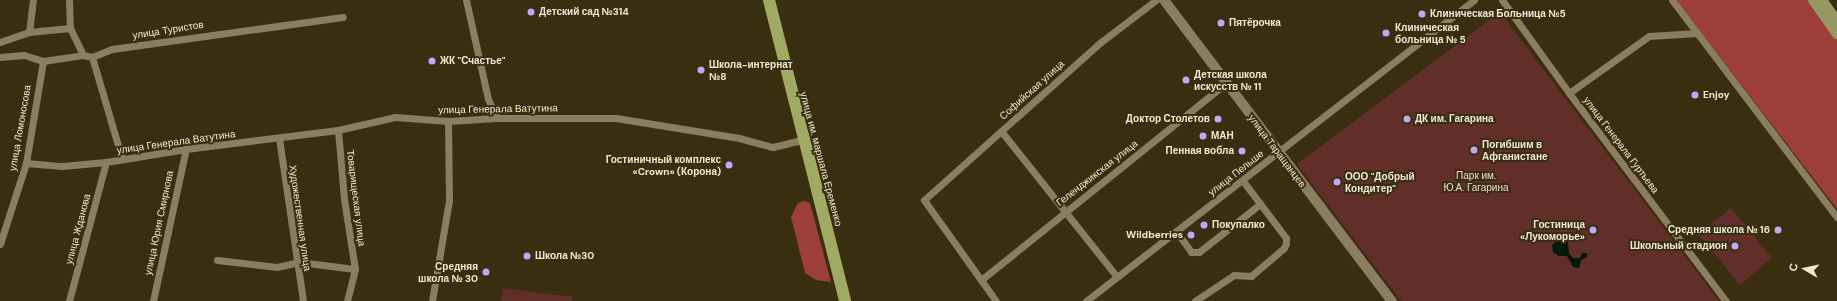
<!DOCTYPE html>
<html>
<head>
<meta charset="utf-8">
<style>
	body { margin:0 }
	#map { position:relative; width:1837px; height:301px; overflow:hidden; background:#3a2e11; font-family:"DM Sans",sans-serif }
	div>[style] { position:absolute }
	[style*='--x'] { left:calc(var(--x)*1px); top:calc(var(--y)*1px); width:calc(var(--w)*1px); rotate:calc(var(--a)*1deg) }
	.green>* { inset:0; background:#622e2a }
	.forest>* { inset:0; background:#9d3e3a }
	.water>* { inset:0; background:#031a06 }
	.street>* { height:7px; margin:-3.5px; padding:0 3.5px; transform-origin:3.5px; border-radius:3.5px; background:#8b7d5f }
	.secondary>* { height:10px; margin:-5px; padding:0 5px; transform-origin:5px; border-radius:5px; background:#8b7d5f }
	.primary>* { height:10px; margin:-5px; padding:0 5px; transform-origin:5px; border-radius:5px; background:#979861 }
	.highway>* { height:12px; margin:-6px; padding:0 6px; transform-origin:6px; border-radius:6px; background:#9faa62 }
	.dots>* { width:11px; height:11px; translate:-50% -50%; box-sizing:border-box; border:2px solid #3a2e11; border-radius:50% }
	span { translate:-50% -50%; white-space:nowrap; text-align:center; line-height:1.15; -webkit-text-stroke:4px #3a2e11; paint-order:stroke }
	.poi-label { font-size:10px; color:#efe8d7; font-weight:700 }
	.left { translate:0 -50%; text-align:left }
	.right { translate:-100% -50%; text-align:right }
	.street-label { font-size:10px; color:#efe8d7 }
	.park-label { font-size:10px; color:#f3d7d4 }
	.north { position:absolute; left:1785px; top:249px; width:40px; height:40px; -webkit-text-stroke:3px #3a2e11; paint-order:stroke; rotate:279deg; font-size:11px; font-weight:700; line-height:16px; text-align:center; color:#efe8d7 }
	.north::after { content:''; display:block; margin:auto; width:14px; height:18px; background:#efe8d7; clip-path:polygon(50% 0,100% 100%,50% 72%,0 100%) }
</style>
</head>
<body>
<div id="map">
	<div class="green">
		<div style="clip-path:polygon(1500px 12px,1719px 301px,1401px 301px,1297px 164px)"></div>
		<div style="clip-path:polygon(1731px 208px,1772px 258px,1740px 285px,1698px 234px)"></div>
		<div style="clip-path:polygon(503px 288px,573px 297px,572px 301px,501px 301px)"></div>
	</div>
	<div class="forest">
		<div style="clip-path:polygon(1676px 0,1809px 0,1837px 40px,1837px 209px)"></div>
		<div style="clip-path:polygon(804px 201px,810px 203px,831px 282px,816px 280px,805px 273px,791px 217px,798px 203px)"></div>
	</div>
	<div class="water">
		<div style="clip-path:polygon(1558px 240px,1568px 241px,1569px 253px,1573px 258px,1580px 258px,1582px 253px,1587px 253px,1587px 257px,1581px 260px,1579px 268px,1573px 267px,1567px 256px,1559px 256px,1553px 252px,1552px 245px)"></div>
	</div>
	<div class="street">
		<div style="--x:69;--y:0;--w:28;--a:88"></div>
		<div style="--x:70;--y:28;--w:30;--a:64"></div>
		<div style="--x:466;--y:0;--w:101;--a:77.5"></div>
		<div style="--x:488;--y:99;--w:21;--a:65"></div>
		<div style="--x:1502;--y:0;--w:115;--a:54.2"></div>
		<div style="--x:1569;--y:93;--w:261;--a:53"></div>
		<div style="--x:1672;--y:0;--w:273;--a:52.8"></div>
		<div style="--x:29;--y:32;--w:32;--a:-83"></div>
		<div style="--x:0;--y:42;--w:31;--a:-19"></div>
		<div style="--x:29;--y:32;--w:41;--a:-5.6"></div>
		<div style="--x:0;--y:57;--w:24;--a:-5"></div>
		<div style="--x:24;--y:55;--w:20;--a:18"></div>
		<div style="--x:43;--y:61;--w:40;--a:-8.5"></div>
		<div style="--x:83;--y:55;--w:9;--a:13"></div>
		<div style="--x:92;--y:57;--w:22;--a:-22"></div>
		<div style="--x:112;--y:49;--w:233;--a:-7.9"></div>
		<div style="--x:92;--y:57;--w:106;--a:73.6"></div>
		<div style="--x:1569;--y:93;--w:98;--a:-35.5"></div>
		<div style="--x:1649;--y:36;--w:48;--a:-3.6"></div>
		<div style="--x:338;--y:130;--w:69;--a:85"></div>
		<div style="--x:344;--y:199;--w:71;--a:81.1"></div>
		<div style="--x:355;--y:269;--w:33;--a:104"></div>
		<div style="--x:1001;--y:131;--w:186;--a:51.5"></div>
		<div style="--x:279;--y:138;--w:165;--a:81.6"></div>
		<div style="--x:26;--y:163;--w:36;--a:5"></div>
		<div style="--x:62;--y:166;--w:44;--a:-5.2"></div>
		<div style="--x:106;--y:162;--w:81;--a:-9.2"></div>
		<div style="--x:186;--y:149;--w:153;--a:-7.1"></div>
		<div style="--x:338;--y:130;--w:58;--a:-12.8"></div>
		<div style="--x:395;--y:117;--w:53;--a:4.3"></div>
		<div style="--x:448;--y:121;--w:49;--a:-3.5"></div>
		<div style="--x:497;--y:118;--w:119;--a:0"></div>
		<div style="--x:616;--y:118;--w:125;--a:9.2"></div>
		<div style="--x:739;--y:138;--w:35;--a:15"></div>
		<div style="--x:773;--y:147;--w:30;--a:-14"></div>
		<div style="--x:1176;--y:231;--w:26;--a:54"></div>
		<div style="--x:1191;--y:252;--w:8;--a:0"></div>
		<div style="--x:1199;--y:252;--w:78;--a:-38.2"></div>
		<div style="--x:0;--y:244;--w:85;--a:-72.2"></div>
		<div style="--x:26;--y:163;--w:103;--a:-80.5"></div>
		<div style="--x:217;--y:260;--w:60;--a:6.7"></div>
		<div style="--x:277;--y:267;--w:23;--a:-13"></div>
		<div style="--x:299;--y:262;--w:56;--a:7.1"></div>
		<div style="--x:981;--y:280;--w:314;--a:-38.8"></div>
		<div style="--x:69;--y:301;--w:144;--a:-75.1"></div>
		<div style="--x:153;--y:301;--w:156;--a:-77.8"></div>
		<div style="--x:432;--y:301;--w:102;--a:-80.4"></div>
		<div style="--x:449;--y:200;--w:79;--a:-90.7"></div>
		<div style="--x:996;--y:301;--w:124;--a:-125.5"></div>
		<div style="--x:924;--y:200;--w:237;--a:-41.8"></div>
		<div style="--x:1101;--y:42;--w:69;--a:-37.4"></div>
		<div style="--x:1086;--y:301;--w:491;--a:-37.8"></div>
		<div style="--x:1195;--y:301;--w:47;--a:-33.7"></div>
		<div style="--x:1234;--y:275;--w:17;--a:3"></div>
		<div style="--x:1251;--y:276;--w:43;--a:-40.3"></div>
		<div style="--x:1284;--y:248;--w:5;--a:-68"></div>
		<div style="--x:1286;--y:243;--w:5;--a:-90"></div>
		<div style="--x:1286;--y:238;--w:71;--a:-127"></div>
	</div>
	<div class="secondary">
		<div style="--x:1164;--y:0;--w:378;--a:52.9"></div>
	</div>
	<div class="primary">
		<div style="--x:1813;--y:0;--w:42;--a:54.8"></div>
		<div style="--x:1822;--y:0;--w:26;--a:54"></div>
	</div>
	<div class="highway">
		<div style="--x:769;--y:0;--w:310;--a:75.8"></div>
	</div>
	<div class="dots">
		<div style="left:531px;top:12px;background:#bcaaf6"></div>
		<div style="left:1422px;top:14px;background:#bcaaf6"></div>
		<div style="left:1221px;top:23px;background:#bcaaf6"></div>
		<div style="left:1386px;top:33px;background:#bcaaf6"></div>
		<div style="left:432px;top:61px;background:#bcaaf6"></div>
		<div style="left:701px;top:70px;background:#bcaaf6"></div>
		<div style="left:1186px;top:80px;background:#bcaaf6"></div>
		<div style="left:1695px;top:95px;background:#bcaaf6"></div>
		<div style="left:1218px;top:119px;background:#bcaaf6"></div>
		<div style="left:1407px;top:119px;background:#bcaaf6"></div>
		<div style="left:1203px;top:136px;background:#bcaaf6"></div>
		<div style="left:1474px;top:150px;background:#bcaaf6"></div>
		<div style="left:1242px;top:151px;background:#bcaaf6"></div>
		<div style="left:729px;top:165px;background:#bcaaf6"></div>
		<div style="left:1337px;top:182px;background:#bcaaf6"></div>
		<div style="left:1204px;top:225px;background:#bcaaf6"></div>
		<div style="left:1593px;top:230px;background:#bcaaf6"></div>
		<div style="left:1778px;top:230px;background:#bcaaf6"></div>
		<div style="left:1191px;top:235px;background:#bcaaf6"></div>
		<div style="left:1735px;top:246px;background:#bcaaf6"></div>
		<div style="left:527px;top:256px;background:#bcaaf6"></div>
		<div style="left:486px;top:272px;background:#bcaaf6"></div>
	</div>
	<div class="poi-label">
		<span class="left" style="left:539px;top:12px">Детский сад №314</span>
		<span class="left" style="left:1430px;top:14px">Клиническая Больница №5</span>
		<span class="left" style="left:1229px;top:23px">Пятёрочка</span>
		<span class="left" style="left:1395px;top:33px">Клиническая<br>больница № 5</span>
		<span class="left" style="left:440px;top:61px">ЖК "Счастье"</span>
		<span class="left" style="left:709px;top:70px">Школа-интернат<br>№8</span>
		<span class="left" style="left:1194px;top:80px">Детская школа<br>искусств № 11</span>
		<span class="left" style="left:1703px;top:95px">Enjoy</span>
		<span class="right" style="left:1210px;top:119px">Доктор Столетов</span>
		<span class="left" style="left:1415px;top:119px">ДК им. Гагарина</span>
		<span class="left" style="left:1211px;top:136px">МАН</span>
		<span class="left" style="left:1482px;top:150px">Погибшим в<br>Афганистане</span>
		<span class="right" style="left:1234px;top:151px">Пенная вобла</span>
		<span class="right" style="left:721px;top:165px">Гостиничный комплекс<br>«Crown» (Корона)</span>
		<span class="left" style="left:1345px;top:182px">ООО "Добрый<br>Кондитер"</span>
		<span class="right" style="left:1585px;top:230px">Гостиница<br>«Лукоморье»</span>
		<span class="left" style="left:1212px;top:225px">Покупалко</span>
		<span class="right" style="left:1770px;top:230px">Средняя школа № 16</span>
		<span class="right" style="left:1183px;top:235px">Wildberries</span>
		<span class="right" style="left:1727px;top:246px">Школьный стадион</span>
		<span class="left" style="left:535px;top:256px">Школа №30</span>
		<span class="right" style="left:478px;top:272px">Средняя<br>школа № 30</span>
	</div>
	<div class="street-label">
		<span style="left:168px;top:30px;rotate:-9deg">улица Туристов</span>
		<span style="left:1032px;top:90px;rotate:-42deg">Софийская улица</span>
		<span style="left:498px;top:109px;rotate:-1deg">улица Генерала Ватутина</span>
		<span style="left:20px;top:128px;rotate:-80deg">улица Ломоносова</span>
		<span style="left:176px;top:142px;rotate:-8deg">улица Генерала Ватутина</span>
		<span style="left:1621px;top:145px;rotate:53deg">улица Генерала Гуртьева</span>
		<span style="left:1277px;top:151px;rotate:53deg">улица Таращанцев</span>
		<span style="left:821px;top:159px;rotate:75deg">улица им. маршала Еременко</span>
		<span style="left:1097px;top:173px;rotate:-38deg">Геленджикская улица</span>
		<span style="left:1236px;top:173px;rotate:-38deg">улица Пельше</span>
		<span style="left:356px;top:198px;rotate:83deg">Товарищеская улица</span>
		<span style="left:300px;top:218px;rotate:82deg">Художественная улица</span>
		<span style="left:159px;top:223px;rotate:-78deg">улица Юрия Смирнова</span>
		<span style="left:78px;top:229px;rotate:-75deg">улица Жданова</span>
	</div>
	<div class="park-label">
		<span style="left:1476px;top:181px">Парк им.<br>Ю.А. Гагарина</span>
	</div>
	<div class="north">С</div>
</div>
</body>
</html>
